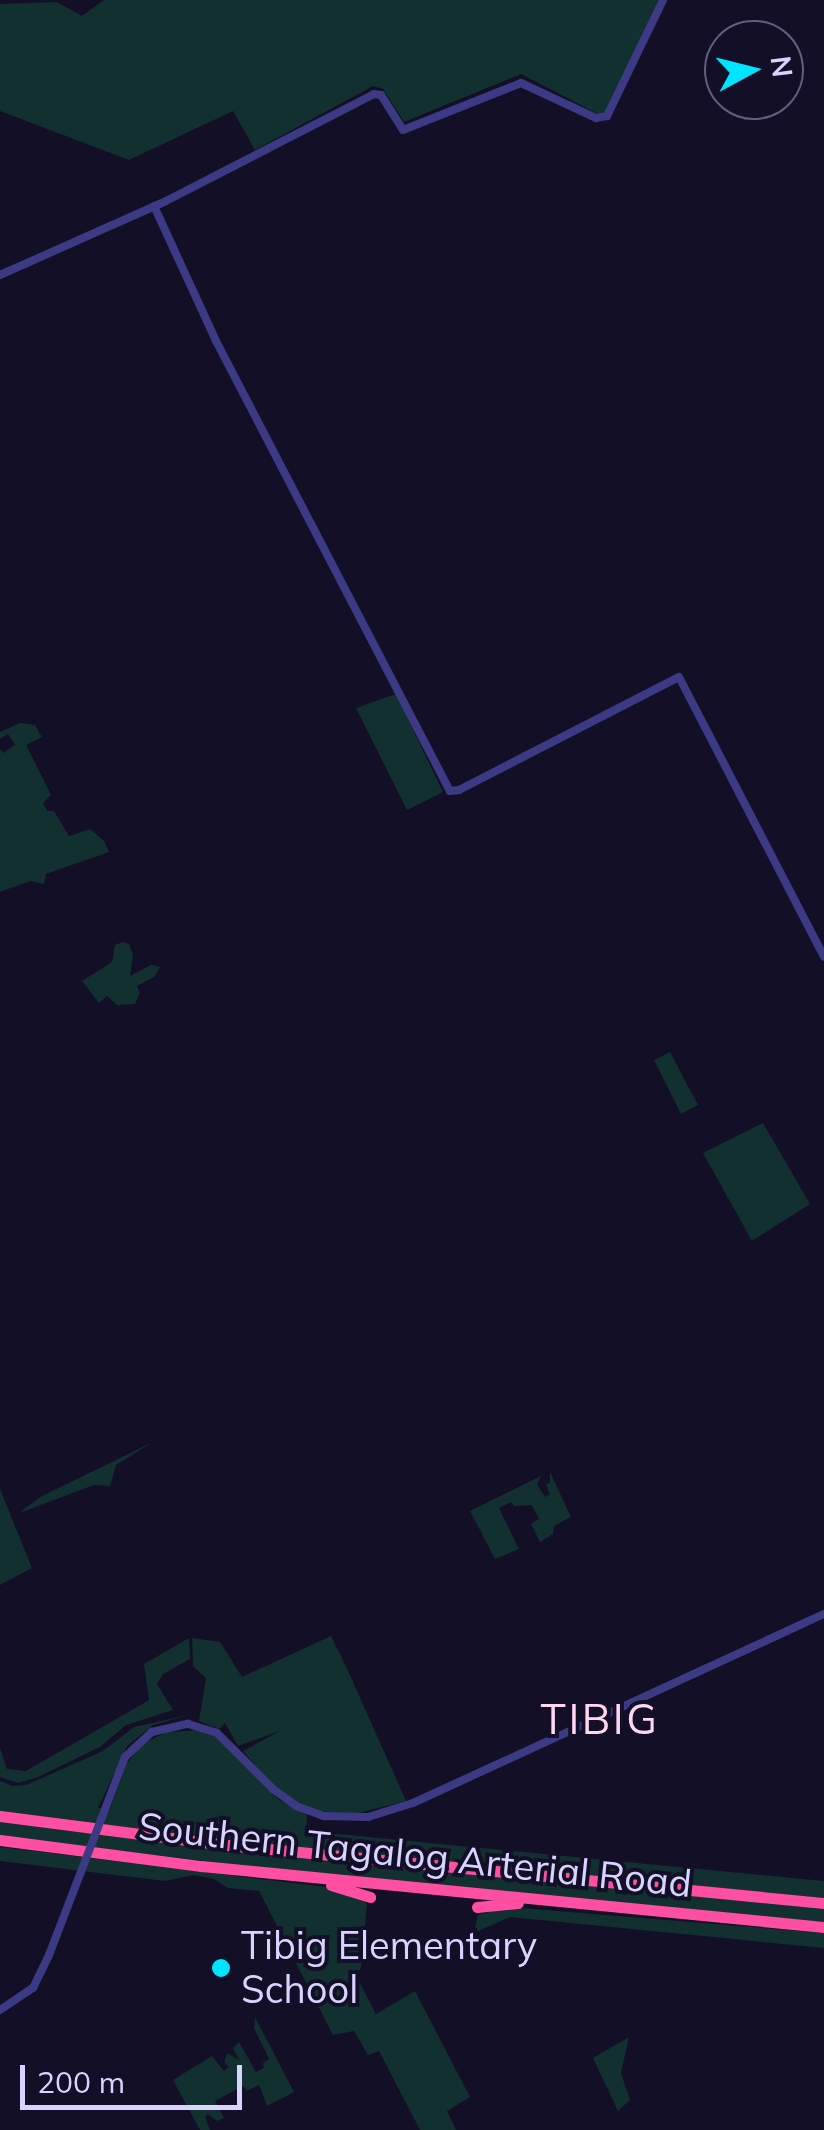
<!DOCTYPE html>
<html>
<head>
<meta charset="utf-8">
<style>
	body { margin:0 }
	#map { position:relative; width:824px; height:2130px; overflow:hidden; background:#130f26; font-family:Mulish,sans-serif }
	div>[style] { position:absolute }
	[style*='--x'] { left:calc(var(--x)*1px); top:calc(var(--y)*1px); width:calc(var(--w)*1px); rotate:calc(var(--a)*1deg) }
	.green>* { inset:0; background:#12302f }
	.tertiary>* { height:8px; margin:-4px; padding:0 4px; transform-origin:4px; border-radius:4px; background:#3d3a85 }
	.motorway>* { height:11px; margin:-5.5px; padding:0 5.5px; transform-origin:5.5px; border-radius:5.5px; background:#ff4fa3 }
	.tertiary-bridge>* { height:8px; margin:-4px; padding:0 4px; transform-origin:4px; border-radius:4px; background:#3d3a85 }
	.dots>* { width:28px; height:28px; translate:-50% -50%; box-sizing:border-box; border:5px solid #130f26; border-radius:50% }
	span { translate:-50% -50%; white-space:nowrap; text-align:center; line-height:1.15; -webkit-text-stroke:8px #130f26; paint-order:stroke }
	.street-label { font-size:38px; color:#d9d4ff }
	.poi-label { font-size:38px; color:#d9d4ff }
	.left { translate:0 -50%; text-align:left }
	.quarter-label { font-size:42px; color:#ffd6f0; letter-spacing:2.5px }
	.north { position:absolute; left:704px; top:20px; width:100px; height:100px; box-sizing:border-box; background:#130f26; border:2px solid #625e7d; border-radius:50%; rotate:83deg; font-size:28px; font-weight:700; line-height:40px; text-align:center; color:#d9d4ff }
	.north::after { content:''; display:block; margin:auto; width:35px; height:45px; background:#00e5ff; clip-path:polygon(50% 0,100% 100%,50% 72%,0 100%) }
	.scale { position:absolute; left:20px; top:2065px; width:222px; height:45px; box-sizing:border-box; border:5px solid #d9d4ff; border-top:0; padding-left:12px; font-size:30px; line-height:35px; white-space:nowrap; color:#d9d4ff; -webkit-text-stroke:8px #130f26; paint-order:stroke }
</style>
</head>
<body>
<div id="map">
	<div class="green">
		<div style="clip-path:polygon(104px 0,659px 0,607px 113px,598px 114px,521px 74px,404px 122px,383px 89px,373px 86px,255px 150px,233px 111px,129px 160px,0 111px,0 4px,57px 2px,82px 16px)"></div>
		<div style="clip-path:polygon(396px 694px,443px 792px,407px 810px,356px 708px)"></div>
		<div style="clip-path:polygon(20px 723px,35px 725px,42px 737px,26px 745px,51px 795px,43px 803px,47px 811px,54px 811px,69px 836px,90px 829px,104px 841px,109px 852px,46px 874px,44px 884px,30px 881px,0 892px,0 749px,3px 753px,15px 745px,8px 734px,0 739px,0 732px)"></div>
		<div style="clip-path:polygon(123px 942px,129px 944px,133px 954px,130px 976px,151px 965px,160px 967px,154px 977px,137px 986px,140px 993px,135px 1004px,117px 1005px,107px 996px,99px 1003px,82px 981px,112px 962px,115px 945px)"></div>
		<div style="clip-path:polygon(670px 1052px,698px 1105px,681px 1114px,654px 1060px)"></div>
		<div style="clip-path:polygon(763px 1123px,810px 1204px,752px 1241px,703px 1153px)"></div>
		<div style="clip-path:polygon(153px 1442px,116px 1465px,110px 1486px,94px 1485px,19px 1513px,42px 1496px)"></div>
		<div style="clip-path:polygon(550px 1472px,571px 1517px,554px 1526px,553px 1534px,540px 1542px,531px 1524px,539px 1519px,532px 1505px,514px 1506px,511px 1502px,499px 1508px,519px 1549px,495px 1559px,470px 1511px,541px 1476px,537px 1484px,545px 1497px,550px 1494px,546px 1485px,550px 1482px)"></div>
		<div style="clip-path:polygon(0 1489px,32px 1568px,0 1585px)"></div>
		<div style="clip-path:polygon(331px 1636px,345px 1664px,406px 1801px,354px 1814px,319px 1811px,298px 1804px,268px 1780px,243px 1751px,280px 1731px,238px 1746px,225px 1723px,219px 1729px,199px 1721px,206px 1678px,193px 1666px,192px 1638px,220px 1642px,242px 1677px)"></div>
		<div style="clip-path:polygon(189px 1638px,190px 1659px,163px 1674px,157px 1684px,173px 1710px,126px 1725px,100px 1747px,38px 1777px,18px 1783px,0 1777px,0 1748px,7px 1769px,26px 1771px,149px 1700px,144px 1664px)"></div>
		<div style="clip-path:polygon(189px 1715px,153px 1725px,127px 1746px,98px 1808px,110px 1809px,127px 1763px,144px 1743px,167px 1732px,198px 1730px,216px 1737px,278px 1799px,307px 1815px,306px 1831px,824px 1881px,824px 1898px,265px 1844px,0 1812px,0 1781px,13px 1786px,26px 1785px,103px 1751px,134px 1727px)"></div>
		<div style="clip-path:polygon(0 1821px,235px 1850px,824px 1908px,824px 1923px,253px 1867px,0 1836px)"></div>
		<div style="clip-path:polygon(0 1847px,342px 1889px,357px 1895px,367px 1904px,361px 1968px,356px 1976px,376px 2014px,415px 1991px,470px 2097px,447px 2111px,456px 2130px,420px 2130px,379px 2051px,368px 2055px,354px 2031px,333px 2035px,259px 1891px,228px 1888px,214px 1879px,194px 1875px,165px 1881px,0 1861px)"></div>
		<div style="clip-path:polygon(509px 1907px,824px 1933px,824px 1948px,510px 1917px,476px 1932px,479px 1940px,474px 1943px,480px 1954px,473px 1958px,474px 1932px,478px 1915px)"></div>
		<div style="clip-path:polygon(255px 2017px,294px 2092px,267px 2106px,259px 2085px,247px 2091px,243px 2086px,215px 2101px,224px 2118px,217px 2121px,208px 2114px,205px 2117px,210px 2130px,200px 2130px,173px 2080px,212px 2056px,224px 2071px,229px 2067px,224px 2062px,227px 2053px,239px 2060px,233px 2048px,239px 2042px,256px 2072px,264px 2068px,263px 2063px,269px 2059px,254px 2028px)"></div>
		<div style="clip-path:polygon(629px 2037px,621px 2073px,630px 2100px,618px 2111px,593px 2058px)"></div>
	</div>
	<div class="tertiary">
		<div style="--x:154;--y:206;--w:149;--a:65.3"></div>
		<div style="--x:216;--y:341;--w:507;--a:62.53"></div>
		<div style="--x:450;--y:791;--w:9;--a:-6"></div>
		<div style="--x:459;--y:790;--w:247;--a:-27.2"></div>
		<div style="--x:679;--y:677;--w:315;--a:62.6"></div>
		<div style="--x:0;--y:275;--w:182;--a:-24"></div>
		<div style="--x:166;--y:201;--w:234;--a:-27.2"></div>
		<div style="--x:374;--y:94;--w:7;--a:8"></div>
		<div style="--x:381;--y:95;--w:41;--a:57.8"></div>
		<div style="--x:403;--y:130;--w:127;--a:-21.7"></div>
		<div style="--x:521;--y:83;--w:83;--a:25"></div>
		<div style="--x:596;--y:118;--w:11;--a:-10"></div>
		<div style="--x:607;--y:116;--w:129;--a:-64.2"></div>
		<div style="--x:188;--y:1724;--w:30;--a:17"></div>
		<div style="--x:217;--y:1733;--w:79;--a:45"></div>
		<div style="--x:273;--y:1789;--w:29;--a:36"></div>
		<div style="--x:296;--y:1806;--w:30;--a:20"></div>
		<div style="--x:324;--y:1816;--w:44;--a:1.3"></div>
		<div style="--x:368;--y:1817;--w:47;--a:-17.3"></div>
		<div style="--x:413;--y:1803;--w:452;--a:-24.7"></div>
		<div style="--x:0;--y:2010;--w:40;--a:-34"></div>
		<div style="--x:33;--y:1988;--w:37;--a:-64"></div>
	</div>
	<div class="motorway">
		<div style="--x:0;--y:1816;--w:220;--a:7.3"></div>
		<div style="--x:218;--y:1844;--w:609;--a:5.56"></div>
		<div style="--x:0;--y:1840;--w:203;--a:7.4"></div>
		<div style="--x:201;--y:1866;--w:626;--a:5.59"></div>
		<div style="--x:331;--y:1885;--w:41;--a:17.1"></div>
		<div style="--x:477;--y:1907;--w:41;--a:-5.6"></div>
	</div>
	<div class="tertiary-bridge">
		<div style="--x:49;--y:1955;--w:212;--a:-69"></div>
		<div style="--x:125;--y:1757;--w:37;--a:-43"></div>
		<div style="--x:152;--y:1732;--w:37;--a:-13"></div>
	</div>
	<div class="dots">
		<div style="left:221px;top:1968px;background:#00e5ff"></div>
	</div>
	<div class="street-label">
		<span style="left:415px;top:1855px;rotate:6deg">Southern Tagalog Arterial Road</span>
	</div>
	<div class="poi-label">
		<span class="left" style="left:241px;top:1968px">Tibig Elementary<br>School</span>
	</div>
	<div class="quarter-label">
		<span style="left:600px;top:1719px">TIBIG</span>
	</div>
	<div class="north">N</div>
	<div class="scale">200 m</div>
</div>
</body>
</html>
